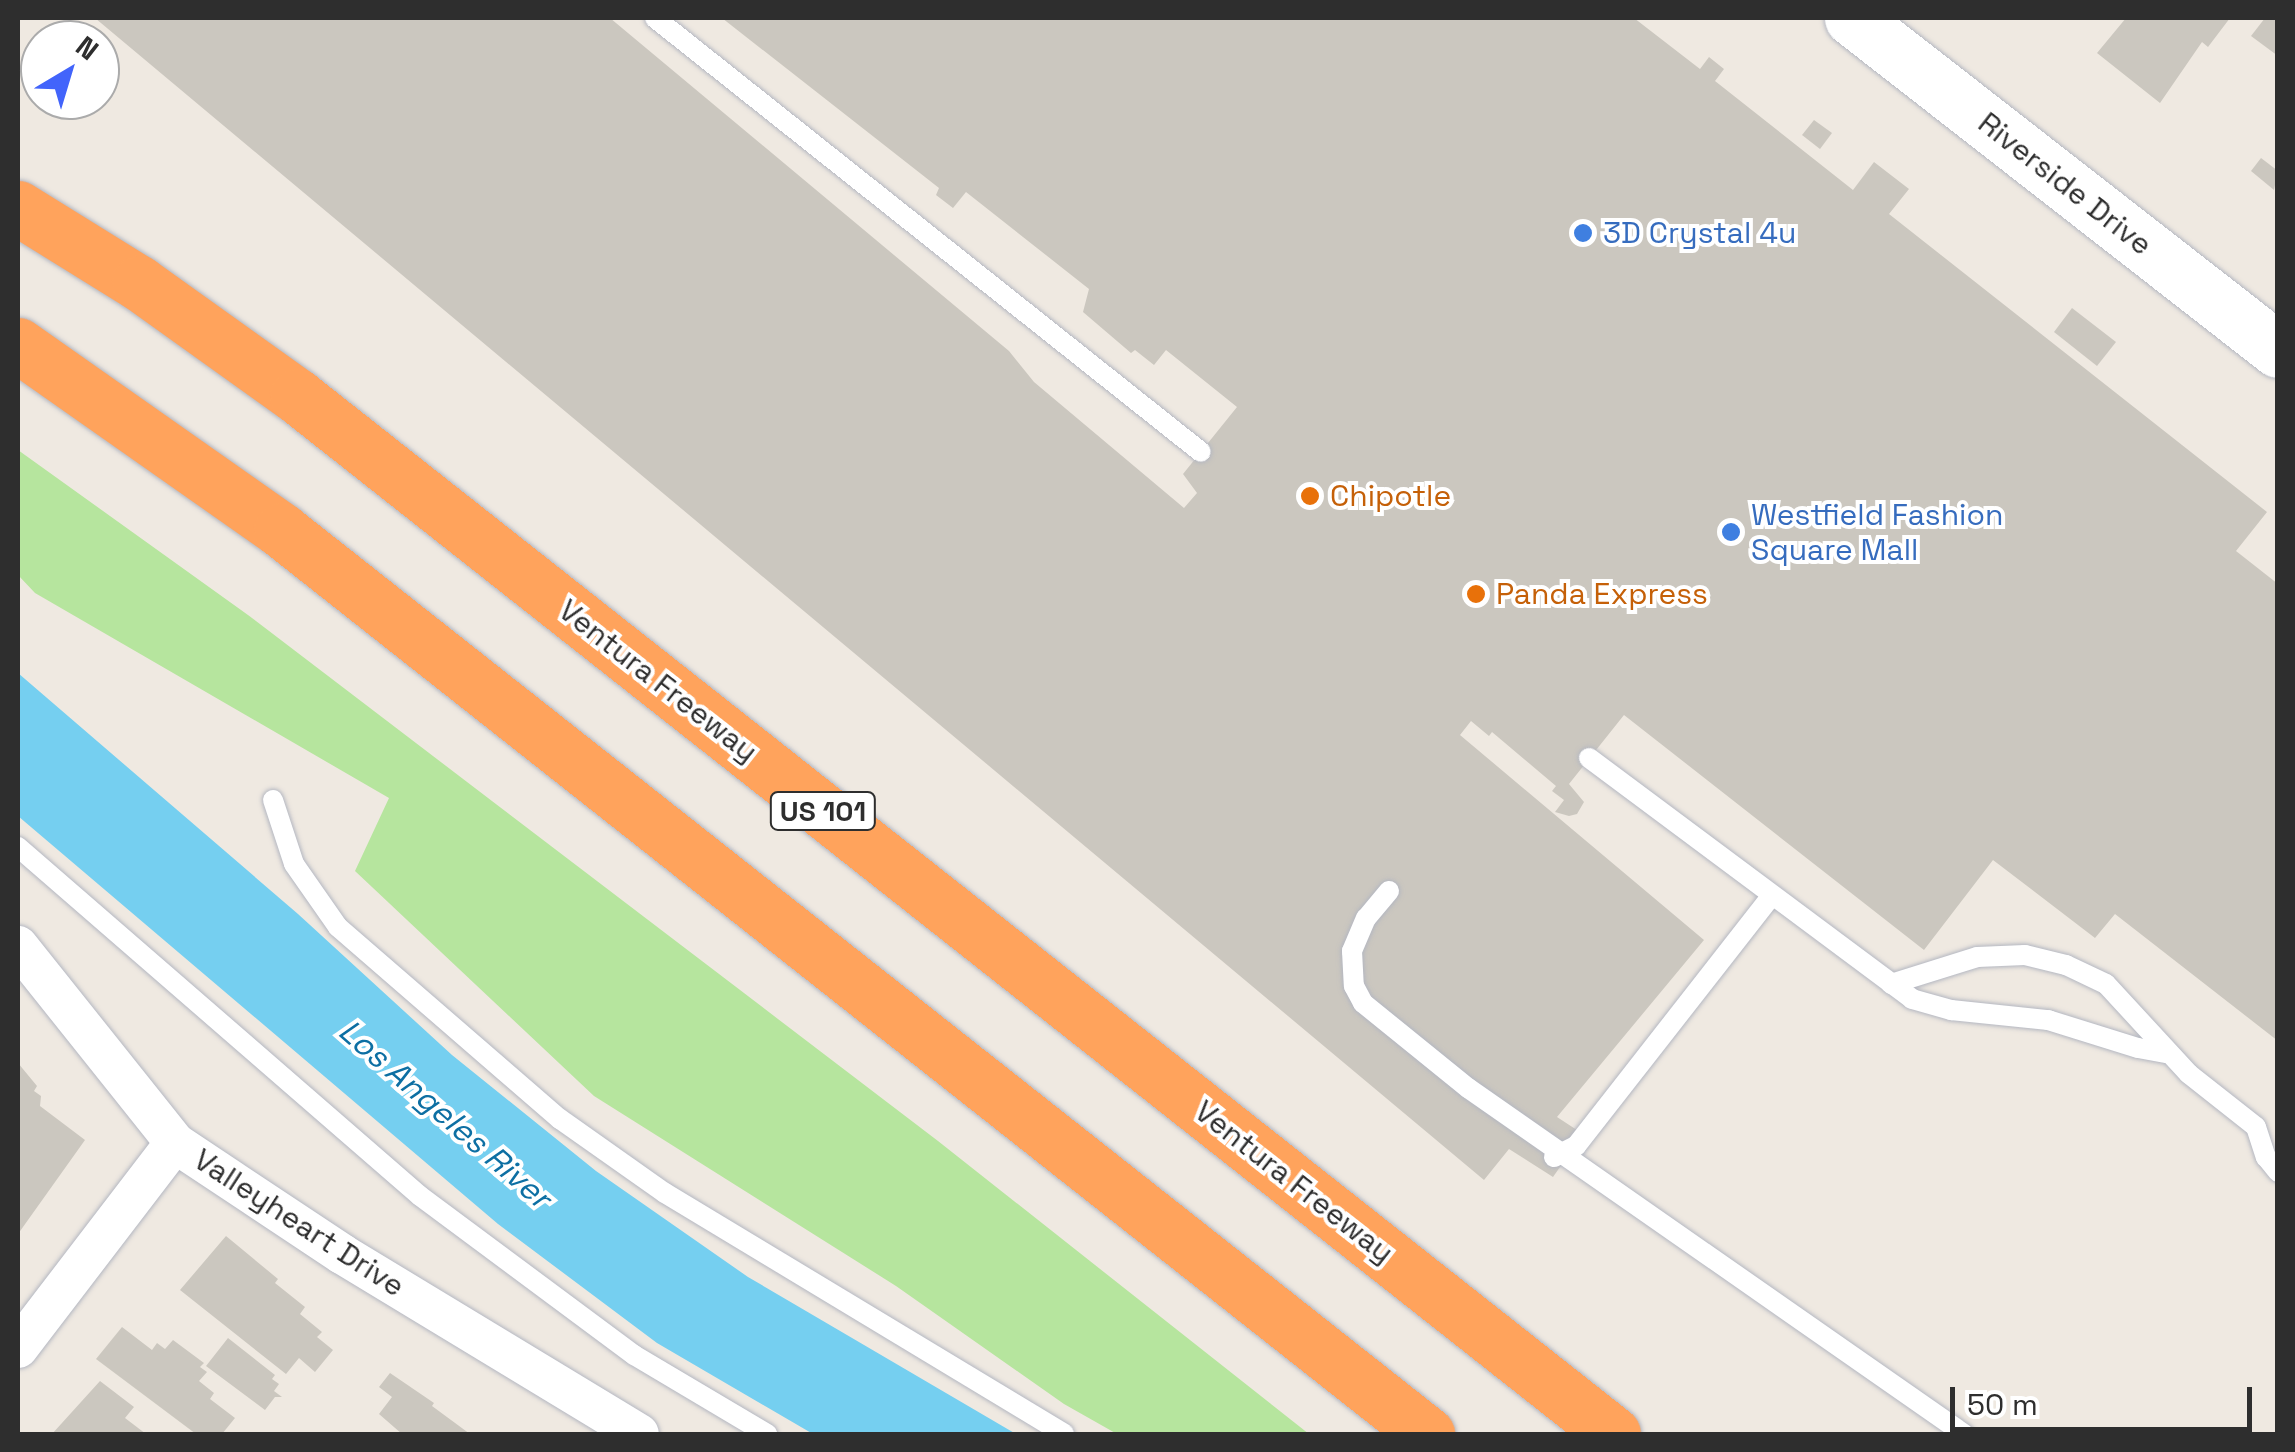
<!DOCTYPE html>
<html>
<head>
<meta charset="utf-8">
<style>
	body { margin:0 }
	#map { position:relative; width:2295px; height:1452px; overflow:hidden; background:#efe9e1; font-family:"Space Grotesk",sans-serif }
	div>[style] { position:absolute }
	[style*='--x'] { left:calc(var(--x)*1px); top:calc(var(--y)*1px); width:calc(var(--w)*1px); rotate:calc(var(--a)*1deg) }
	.green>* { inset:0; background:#b6e59e }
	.water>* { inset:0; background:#75cff0 }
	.building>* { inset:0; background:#cbc7bf }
	.roads { filter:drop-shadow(0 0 2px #b4b7c1) drop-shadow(0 0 2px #b4b7c1) }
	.lane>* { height:20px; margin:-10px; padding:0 10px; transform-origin:10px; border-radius:10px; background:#fff }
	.street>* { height:40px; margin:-20px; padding:0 20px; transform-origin:20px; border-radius:20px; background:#fff }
	.secondary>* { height:55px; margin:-27.5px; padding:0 27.5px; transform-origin:27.5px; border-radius:27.5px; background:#fff }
	.highway>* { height:55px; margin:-27.5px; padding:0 27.5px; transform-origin:27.5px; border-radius:27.5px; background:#ffa35c }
	.dots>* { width:28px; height:28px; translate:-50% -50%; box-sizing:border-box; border:5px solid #fff; border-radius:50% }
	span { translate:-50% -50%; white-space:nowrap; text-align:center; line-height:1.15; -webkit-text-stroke:8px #fff; paint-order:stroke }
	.shield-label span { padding:2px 8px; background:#fff; border:2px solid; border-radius:8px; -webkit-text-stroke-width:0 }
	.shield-label { font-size:28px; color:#2e2e2e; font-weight:700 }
	.street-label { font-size:30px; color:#2e2e2e }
	.shop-label { font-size:30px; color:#366cbe }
	.left { translate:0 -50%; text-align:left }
	.food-label { font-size:30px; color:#c56008 }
	.water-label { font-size:32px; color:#0d6fa3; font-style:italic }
	.frame { position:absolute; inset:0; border:20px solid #2e2e2e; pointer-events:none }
	.north { position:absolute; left:20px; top:20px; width:100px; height:100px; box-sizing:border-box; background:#fff; border:2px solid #ababab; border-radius:50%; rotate:38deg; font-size:28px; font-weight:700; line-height:40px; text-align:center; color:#2e2e2e }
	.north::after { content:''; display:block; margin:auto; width:35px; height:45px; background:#4264fb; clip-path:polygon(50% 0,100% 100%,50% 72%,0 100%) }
	.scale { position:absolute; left:1950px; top:1387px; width:302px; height:45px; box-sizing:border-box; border:5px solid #2e2e2e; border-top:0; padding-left:12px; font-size:30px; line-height:35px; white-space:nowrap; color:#2e2e2e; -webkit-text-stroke:8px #fff; paint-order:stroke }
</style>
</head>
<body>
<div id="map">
	<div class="green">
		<div style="clip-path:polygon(18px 450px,248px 615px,938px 1141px,1309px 1434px,1117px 1434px,1064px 1404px,896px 1286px,594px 1096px,355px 871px,389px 798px,35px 593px,18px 575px)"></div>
	</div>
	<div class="water">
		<div style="clip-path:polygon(18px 673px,298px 914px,452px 1055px,596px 1171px,748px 1277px,1016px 1434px,813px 1434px,657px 1343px,498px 1224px,18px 816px)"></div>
	</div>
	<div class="building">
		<div style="clip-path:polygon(95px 18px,610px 18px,1009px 351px,1034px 382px,1184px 508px,1197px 493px,1183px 474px,1237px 407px,1166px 350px,1154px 365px,1135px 350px,1131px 353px,1083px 312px,1089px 289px,966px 192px,953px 208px,936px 195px,939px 188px,722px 18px,1634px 18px,1700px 69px,1709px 57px,1724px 69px,1715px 81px,1853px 190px,1874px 162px,1909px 189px,1889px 214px,2267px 512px,2236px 551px,2278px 584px,2278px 1041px,2115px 914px,2095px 938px,1993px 860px,1924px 950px,1624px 715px,1569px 784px,1584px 802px,1577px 814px,1569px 816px,1555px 812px,1564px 800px,1552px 791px,1556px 786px,1492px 732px,1489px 736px,1471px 721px,1460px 735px,1704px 940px,1557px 1117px,1583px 1134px,1553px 1177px,1509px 1149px,1484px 1180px)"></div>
		<div style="clip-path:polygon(2126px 18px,2230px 18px,2208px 47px,2202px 42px,2160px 103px,2097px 53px)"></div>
		<div style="clip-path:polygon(2265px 18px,2278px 18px,2278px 56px,2251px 36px)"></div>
		<div style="clip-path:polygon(1814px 120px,1832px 133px,1820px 149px,1802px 135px)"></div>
		<div style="clip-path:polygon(2261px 158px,2278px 171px,2274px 190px,2251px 171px)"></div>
		<div style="clip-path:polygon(2072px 308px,2116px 342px,2097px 366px,2054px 332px)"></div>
		<div style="clip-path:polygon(18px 1063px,37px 1086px,34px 1091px,41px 1096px,40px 1106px,85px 1140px,18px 1234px)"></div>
		<div style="clip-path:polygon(226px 1236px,278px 1279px,275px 1283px,305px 1307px,300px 1314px,322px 1332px,317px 1337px,333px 1350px,315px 1372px,299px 1358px,286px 1374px,180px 1290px)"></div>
		<div style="clip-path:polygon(122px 1327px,152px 1350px,157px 1343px,165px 1349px,173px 1340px,204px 1363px,200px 1367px,207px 1372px,199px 1381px,214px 1393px,210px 1399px,235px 1418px,222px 1434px,196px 1434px,96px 1359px)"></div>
		<div style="clip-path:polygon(228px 1338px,275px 1375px,272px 1379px,279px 1384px,274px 1391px,282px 1397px,275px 1397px,265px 1410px,206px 1366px)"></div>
		<div style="clip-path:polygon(390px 1373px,434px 1403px,432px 1406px,470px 1434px,402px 1434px,379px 1414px,392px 1397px,379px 1387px)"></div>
		<div style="clip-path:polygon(100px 1381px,134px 1407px,125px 1418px,146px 1434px,52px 1434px)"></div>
	</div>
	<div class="roads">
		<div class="lane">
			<div style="--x:655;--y:18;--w:697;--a:38.48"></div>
			<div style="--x:1589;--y:758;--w:403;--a:36.7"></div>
			<div style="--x:1912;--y:999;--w:41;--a:15.8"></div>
			<div style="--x:1951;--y:1010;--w:98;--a:5.9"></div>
			<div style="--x:2048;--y:1020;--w:94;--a:17.3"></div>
			<div style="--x:2138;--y:1048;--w:29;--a:10"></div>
			<div style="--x:273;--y:800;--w:67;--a:71.8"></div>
			<div style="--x:294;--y:864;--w:77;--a:55.1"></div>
			<div style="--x:338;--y:927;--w:294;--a:40.9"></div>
			<div style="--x:560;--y:1119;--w:128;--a:35.2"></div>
			<div style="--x:665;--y:1193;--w:466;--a:31.1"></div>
			<div style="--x:18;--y:847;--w:532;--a:40.96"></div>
			<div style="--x:420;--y:1196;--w:267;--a:36.6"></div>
			<div style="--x:634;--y:1355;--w:155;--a:30.7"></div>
			<div style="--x:1389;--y:891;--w:35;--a:130"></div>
			<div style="--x:1366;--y:918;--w:36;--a:113"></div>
			<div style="--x:1352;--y:951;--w:35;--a:87"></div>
			<div style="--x:1354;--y:986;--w:19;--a:62"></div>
			<div style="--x:1363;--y:1003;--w:135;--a:39"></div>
			<div style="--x:1468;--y:1088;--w:605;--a:34.9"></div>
			<div style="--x:1891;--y:984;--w:90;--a:-17.4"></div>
			<div style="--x:1977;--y:957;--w:48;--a:-2.4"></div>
			<div style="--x:2025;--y:955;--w:42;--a:13.7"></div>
			<div style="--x:2066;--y:965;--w:44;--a:25.4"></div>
			<div style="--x:2106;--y:984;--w:122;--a:47.3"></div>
			<div style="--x:2189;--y:1074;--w:85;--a:38.3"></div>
			<div style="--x:2256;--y:1127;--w:32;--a:72"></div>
			<div style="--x:2266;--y:1157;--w:19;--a:51"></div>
			<div style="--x:1554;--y:1157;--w:25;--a:-27"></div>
			<div style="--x:1576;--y:1146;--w:318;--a:-52"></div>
		</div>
		<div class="street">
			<div style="--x:18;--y:946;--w:252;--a:51.4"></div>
			<div style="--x:175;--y:1143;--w:201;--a:33.6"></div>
			<div style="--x:342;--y:1254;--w:347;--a:31.2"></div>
			<div style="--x:18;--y:1348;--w:258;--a:-52.6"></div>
		</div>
		<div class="secondary">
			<div style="--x:1852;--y:18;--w:540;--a:37.93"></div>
		</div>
		<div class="highway">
			<div style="--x:18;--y:208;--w:142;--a:31.8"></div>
			<div style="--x:139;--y:283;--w:194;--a:35.6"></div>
			<div style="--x:297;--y:396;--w:1676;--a:38.26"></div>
			<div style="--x:18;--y:345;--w:322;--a:35.1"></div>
			<div style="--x:281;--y:530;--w:1460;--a:38.27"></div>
		</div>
	</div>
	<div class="dots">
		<div style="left:1583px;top:233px;background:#3f7fe0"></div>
		<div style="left:1310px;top:496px;background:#e8710a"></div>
		<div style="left:1731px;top:532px;background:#3f7fe0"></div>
		<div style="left:1476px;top:594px;background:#e8710a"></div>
	</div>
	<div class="shield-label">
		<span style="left:823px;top:811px">US 101</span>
	</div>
	<div class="street-label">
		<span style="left:2065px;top:184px;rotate:38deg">Riverside Drive</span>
		<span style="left:658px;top:681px;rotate:38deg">Ventura Freeway</span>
		<span style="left:1294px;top:1182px;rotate:38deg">Ventura Freeway</span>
		<span style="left:299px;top:1223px;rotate:33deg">Valleyheart Drive</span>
	</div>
	<div class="shop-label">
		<span class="left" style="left:1603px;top:233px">3D Crystal 4u</span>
		<span class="left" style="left:1751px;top:532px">Westfield Fashion<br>Square Mall</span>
	</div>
	<div class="food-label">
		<span class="left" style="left:1330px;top:496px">Chipotle</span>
		<span class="left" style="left:1496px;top:594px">Panda Express</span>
	</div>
	<div class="water-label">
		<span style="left:445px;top:1114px;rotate:41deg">Los Angeles River</span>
	</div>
	<div class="frame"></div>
	<div class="north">N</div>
	<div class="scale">50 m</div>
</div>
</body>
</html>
